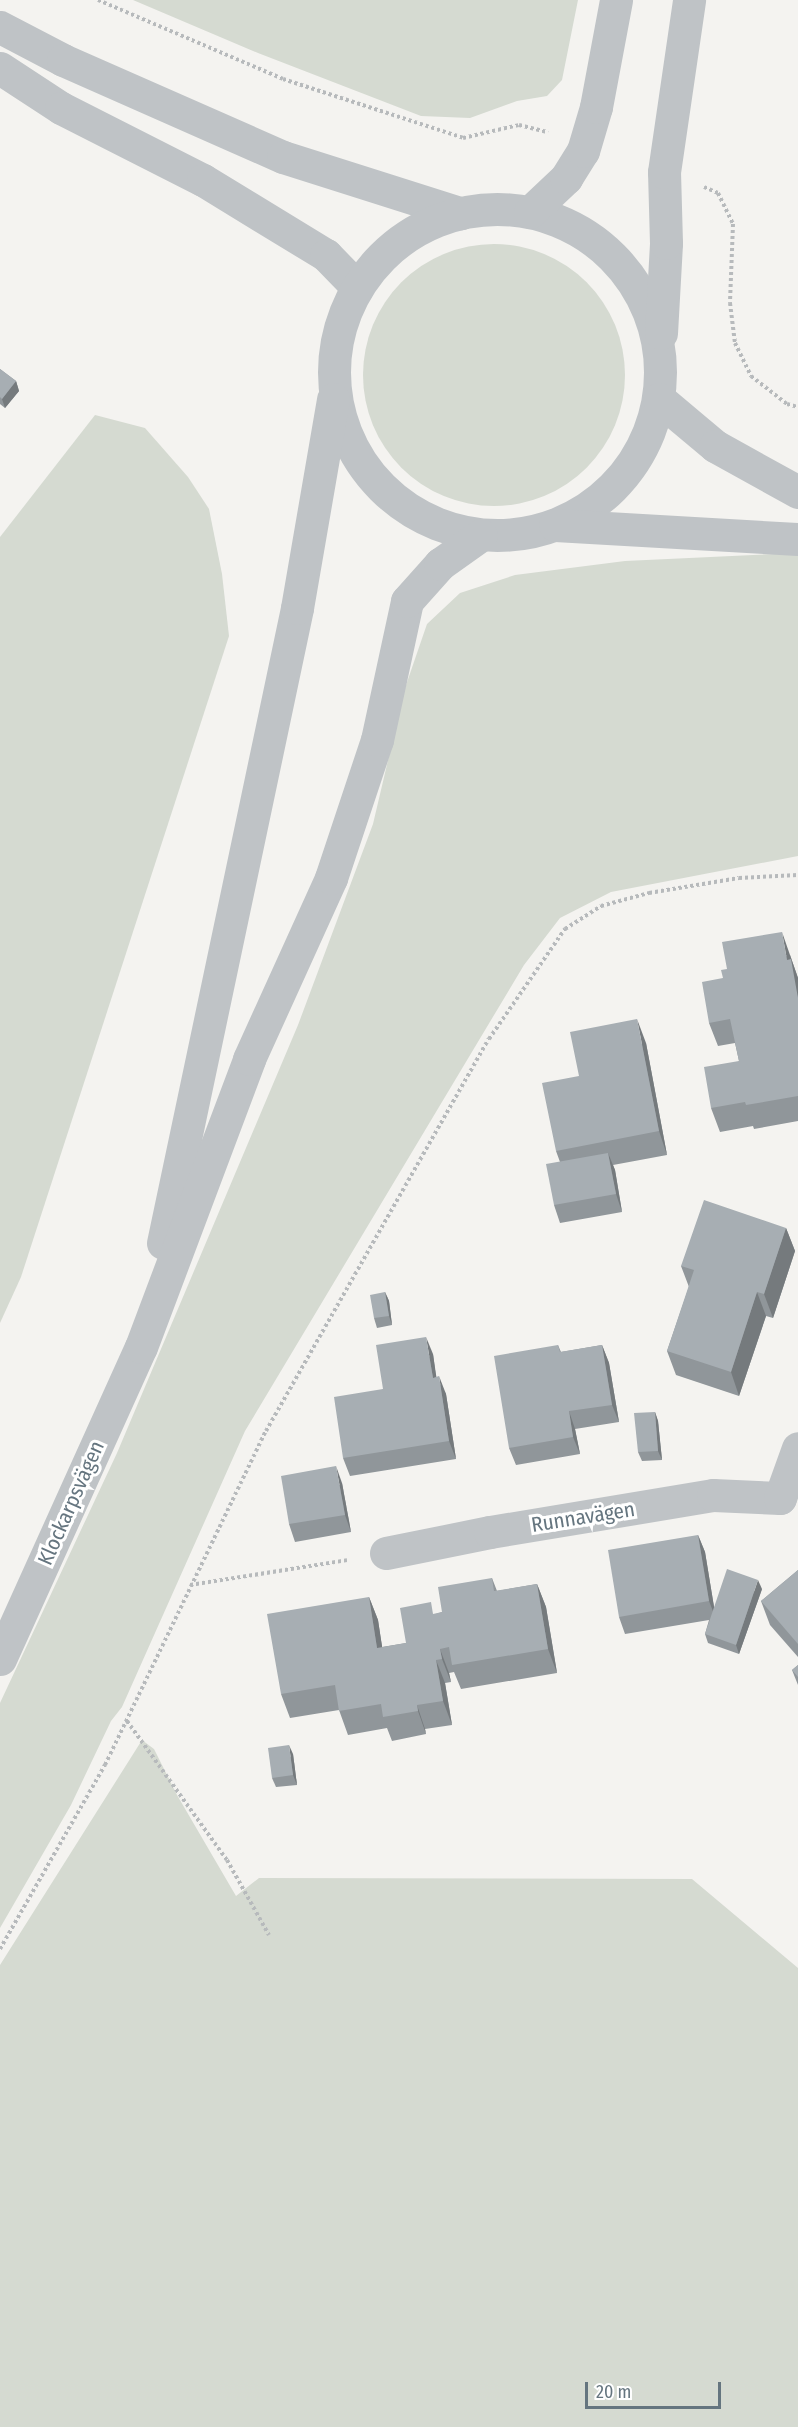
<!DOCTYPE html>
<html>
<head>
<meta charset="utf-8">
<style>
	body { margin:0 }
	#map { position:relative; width:798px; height:2427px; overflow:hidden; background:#f4f3f0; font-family:"Fira Sans Condensed",sans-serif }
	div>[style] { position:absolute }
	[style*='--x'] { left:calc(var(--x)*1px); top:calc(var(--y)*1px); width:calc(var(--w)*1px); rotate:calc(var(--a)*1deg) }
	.green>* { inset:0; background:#d5dad1 }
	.round { border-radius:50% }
	.path>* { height:4px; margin-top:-2px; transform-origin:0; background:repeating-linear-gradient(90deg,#b7babc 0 3px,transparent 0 6px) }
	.minor>* { height:33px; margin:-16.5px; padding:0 16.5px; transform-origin:16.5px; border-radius:16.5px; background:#bfc3c6 }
	.minor>.ring { margin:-16.5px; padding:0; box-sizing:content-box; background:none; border:33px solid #bfc3c6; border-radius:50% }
	.wall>* { inset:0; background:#90969a }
	.shaded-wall>* { inset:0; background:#757a7d }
	.building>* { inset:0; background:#a7aeb3 }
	span { translate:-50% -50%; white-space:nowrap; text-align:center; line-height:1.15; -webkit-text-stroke:6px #fff; paint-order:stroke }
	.street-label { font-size:21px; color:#65757f }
	.scale { position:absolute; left:585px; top:2382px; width:136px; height:27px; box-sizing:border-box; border:3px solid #65757f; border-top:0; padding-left:8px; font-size:18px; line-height:21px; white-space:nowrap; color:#65757f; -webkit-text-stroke:4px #fff; paint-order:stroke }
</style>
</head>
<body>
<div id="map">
	<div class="green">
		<div style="clip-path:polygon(133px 0,578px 0,562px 80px,547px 96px,517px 101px,470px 118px,421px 116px,258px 53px)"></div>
		<div class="round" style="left:363px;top:244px;width:262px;height:262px"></div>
		<div style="clip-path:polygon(95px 415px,145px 428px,188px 477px,209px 509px,222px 574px,229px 636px,21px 1277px,0 1323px,0 537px)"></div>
		<div style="clip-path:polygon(775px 554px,798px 555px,798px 856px,611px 892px,560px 918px,524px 965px,245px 1431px,122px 1707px,111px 1721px,71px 1805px,0 1928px,0 1703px,117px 1453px,298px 1025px,373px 824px,405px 688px,427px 624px,460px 593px,515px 575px,625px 561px)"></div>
		<div style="clip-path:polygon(142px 1740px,154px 1749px,177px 1795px,236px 1896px,259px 1878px,692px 1879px,798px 1968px,798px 2427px,0 2427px,0 1965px)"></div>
	</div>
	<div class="path">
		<div style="--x:98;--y:0;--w:201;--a:23.1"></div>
		<div style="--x:283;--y:79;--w:189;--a:18.1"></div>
		<div style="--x:463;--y:138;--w:57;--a:-13.1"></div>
		<div style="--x:519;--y:125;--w:30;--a:14"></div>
		<div style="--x:704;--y:187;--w:15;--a:23"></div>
		<div style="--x:718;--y:193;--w:34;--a:64"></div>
		<div style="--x:733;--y:224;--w:79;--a:92.2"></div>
		<div style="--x:730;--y:303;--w:40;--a:82.9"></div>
		<div style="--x:735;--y:343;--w:37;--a:64"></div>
		<div style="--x:751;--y:376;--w:46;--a:37.9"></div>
		<div style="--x:787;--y:404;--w:11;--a:15"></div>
		<div style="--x:190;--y:1585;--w:159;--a:-9"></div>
		<div style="--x:127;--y:1721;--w:171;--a:54.3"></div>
		<div style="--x:227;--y:1860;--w:86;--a:60.8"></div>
		<div style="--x:0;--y:1949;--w:212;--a:-60.3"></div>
		<div style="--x:105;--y:1765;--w:371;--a:-64.3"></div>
		<div style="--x:266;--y:1431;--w:451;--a:-60.4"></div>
		<div style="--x:489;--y:1039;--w:134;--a:-55.4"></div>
		<div style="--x:565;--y:929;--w:43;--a:-32.6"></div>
		<div style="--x:601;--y:906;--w:50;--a:-15.2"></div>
		<div style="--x:649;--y:893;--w:91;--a:-9.5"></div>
		<div style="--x:739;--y:878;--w:59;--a:-2.9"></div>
	</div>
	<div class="minor">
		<div style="--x:0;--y:27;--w:71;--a:27.6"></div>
		<div style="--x:63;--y:60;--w:240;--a:23.8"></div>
		<div style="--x:283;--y:157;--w:186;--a:17.6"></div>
		<div style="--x:0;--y:68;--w:73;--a:33.3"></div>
		<div style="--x:61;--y:108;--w:159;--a:26.9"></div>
		<div style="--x:203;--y:180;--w:144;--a:31.4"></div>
		<div style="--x:326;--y:255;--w:45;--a:45.9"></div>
		<div class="ring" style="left:334px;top:209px;width:293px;height:293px"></div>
		<div style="--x:530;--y:212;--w:50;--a:-43.4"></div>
		<div style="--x:566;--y:178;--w:32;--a:-58"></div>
		<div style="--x:583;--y:151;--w:46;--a:-73.5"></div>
		<div style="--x:596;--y:107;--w:109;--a:-79.4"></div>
		<div style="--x:661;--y:333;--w:90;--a:-86.8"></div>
		<div style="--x:666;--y:243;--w:71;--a:-91.6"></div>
		<div style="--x:664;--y:172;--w:174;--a:-81.7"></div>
		<div style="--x:659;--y:399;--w:73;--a:40"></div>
		<div style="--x:715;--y:446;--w:95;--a:29"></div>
		<div style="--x:555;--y:525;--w:243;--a:3.3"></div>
		<div style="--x:163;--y:1243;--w:649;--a:-78.08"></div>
		<div style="--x:297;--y:608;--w:212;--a:-80.2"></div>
		<div style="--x:386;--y:1553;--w:106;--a:-11.4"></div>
		<div style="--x:490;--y:1532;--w:226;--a:-9.4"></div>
		<div style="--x:713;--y:1495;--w:67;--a:2.6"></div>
		<div style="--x:780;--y:1498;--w:53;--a:-70.2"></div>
		<div style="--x:0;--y:1659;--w:342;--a:-65.7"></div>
		<div style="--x:141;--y:1347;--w:308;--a:-69.4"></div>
		<div style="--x:249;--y:1059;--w:199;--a:-65.6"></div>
		<div style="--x:331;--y:878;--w:145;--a:-71.6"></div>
		<div style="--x:377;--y:740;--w:142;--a:-77.8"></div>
		<div style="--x:407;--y:601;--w:50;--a:-48.3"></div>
		<div style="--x:440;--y:564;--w:50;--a:-35.3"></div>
	</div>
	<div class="wall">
		<div style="clip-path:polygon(0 369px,16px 381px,19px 391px,5px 408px,0 404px)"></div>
		<div style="clip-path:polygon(790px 955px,798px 978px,798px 1121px,754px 1129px,753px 1126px,720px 1132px,711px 1108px,739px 1061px,735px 1043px,718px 1046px,709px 1023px,723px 978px)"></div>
		<div style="clip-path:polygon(646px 1043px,667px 1155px,613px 1165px,615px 1170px,622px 1212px,560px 1223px,554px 1205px,560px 1162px,556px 1151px,579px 1076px)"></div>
		<div style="clip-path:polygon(786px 1228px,795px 1251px,773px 1318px,766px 1316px,739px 1396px,676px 1375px,667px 1351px,689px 1287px,681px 1266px)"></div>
		<div style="clip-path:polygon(385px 1292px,389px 1301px,392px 1325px,377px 1328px,374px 1318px)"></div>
		<div style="clip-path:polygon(558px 1345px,561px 1352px,602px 1345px,609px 1363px,619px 1422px,575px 1429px,580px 1454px,516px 1465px,509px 1448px)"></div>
		<div style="clip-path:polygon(433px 1354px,436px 1377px,446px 1394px,456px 1459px,350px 1476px,343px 1458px,383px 1389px)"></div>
		<div style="clip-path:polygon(655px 1412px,658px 1421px,662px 1460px,642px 1461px,638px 1452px)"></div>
		<div style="clip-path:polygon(342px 1483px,351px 1532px,295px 1542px,289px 1524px)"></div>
		<div style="clip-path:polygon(698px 1535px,705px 1552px,714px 1607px,762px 1589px,739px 1654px,708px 1643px,705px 1634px,709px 1620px,625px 1634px,619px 1617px)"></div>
		<div style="clip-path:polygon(798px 1570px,798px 1657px,770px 1625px,761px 1601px)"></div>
		<div style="clip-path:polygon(492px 1578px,497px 1591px,537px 1584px,546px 1607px,557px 1673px,461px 1689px,454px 1672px,449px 1673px,451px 1682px,445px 1683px,452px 1725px,425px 1729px,426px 1734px,392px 1741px,387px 1728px,348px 1735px,339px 1710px,290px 1718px,281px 1694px,369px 1597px,378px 1620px,382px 1647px,406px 1643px,436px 1614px,442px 1612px)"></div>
		<div style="clip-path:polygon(798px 1665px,798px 1685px,792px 1670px)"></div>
		<div style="clip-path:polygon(293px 1754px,297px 1785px,276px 1787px,272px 1778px)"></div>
	</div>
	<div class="shaded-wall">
		<div style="clip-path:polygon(16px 381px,19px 391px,5px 408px,2px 399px)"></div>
		<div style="clip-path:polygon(782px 932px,798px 978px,798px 998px,787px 960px)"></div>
		<div style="clip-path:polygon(637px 1019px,646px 1043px,667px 1155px,659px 1131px)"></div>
		<div style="clip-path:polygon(608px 1153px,615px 1170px,622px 1212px,616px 1194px)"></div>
		<div style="clip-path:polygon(786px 1228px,795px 1251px,773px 1318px,764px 1294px)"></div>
		<div style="clip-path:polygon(385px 1292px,389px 1301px,392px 1325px,389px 1316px)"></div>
		<div style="clip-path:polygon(757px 1292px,766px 1316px,739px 1396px,731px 1372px)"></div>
		<div style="clip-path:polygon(426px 1337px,433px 1354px,439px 1395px,433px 1378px)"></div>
		<div style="clip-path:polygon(602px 1345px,609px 1363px,619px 1422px,612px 1405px)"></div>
		<div style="clip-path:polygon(439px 1376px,446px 1394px,456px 1459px,449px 1441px)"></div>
		<div style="clip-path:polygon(569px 1411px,575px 1429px,580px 1454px,573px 1437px)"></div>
		<div style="clip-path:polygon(655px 1412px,658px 1421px,662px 1460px,658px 1451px)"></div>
		<div style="clip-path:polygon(336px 1466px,342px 1483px,351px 1532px,345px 1515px)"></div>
		<div style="clip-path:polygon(698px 1535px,705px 1552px,716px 1619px,709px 1601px)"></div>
		<div style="clip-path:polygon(758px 1580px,762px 1589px,739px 1654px,736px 1645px)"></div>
		<div style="clip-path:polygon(537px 1584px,546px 1607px,557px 1673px,548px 1649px)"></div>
		<div style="clip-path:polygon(369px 1597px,378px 1620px,386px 1672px,377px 1648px)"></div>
		<div style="clip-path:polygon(440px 1649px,449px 1673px,451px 1682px,442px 1659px)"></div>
		<div style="clip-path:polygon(436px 1660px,445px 1683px,452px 1725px,443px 1701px)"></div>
		<div style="clip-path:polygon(417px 1705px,425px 1729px,426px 1734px,418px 1711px)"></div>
		<div style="clip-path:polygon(289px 1745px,293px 1754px,297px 1785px,293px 1775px)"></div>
	</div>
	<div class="building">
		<div style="clip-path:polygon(0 369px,16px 381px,2px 399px,0 397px)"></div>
		<div style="clip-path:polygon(782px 932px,787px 960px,791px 959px,798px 998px,798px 1096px,746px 1105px,745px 1102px,711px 1108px,704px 1067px,739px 1061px,730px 1019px,709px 1023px,702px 982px,723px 978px,721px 970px,727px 969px,722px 942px)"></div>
		<div style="clip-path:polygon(637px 1019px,659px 1131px,556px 1151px,542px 1083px,579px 1076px,570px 1032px)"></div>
		<div style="clip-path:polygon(608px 1153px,616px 1194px,554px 1205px,546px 1164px)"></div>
		<div style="clip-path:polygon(704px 1200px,786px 1228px,764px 1294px,757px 1292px,731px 1372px,667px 1351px,694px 1270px,681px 1266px)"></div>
		<div style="clip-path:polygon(385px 1292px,389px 1316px,374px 1318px,370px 1295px)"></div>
		<div style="clip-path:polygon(426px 1337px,433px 1378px,439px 1376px,449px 1441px,343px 1458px,334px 1397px,383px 1389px,376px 1345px)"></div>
		<div style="clip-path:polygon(558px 1345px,560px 1352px,602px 1345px,612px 1405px,569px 1411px,573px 1437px,509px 1448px,494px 1356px)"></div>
		<div style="clip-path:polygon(655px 1412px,658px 1451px,638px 1452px,634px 1413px)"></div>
		<div style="clip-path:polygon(336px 1466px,345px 1515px,289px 1524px,281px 1476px)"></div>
		<div style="clip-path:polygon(698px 1535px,709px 1601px,619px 1617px,608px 1550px)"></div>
		<div style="clip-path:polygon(727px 1569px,758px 1580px,736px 1645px,705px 1634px)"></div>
		<div style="clip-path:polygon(798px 1570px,798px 1644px,761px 1601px)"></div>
		<div style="clip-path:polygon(492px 1578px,494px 1591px,537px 1584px,548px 1649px,452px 1665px,449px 1647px,440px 1649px,442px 1659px,436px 1660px,443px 1701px,417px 1705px,418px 1711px,383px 1717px,381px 1704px,339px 1711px,335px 1685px,281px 1694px,267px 1614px,369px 1597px,377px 1648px,406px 1643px,400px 1608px,431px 1602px,433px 1614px,442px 1612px,438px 1587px)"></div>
		<div style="clip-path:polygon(798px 1665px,798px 1677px,792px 1670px)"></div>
		<div style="clip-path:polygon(289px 1745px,293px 1775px,272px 1778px,268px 1748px)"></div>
	</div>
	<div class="street-label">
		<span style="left:71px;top:1503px;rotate:-66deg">Klockarpsvägen</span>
		<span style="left:583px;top:1517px;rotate:-9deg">Runnavägen</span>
	</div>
	<div class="scale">20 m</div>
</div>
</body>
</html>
